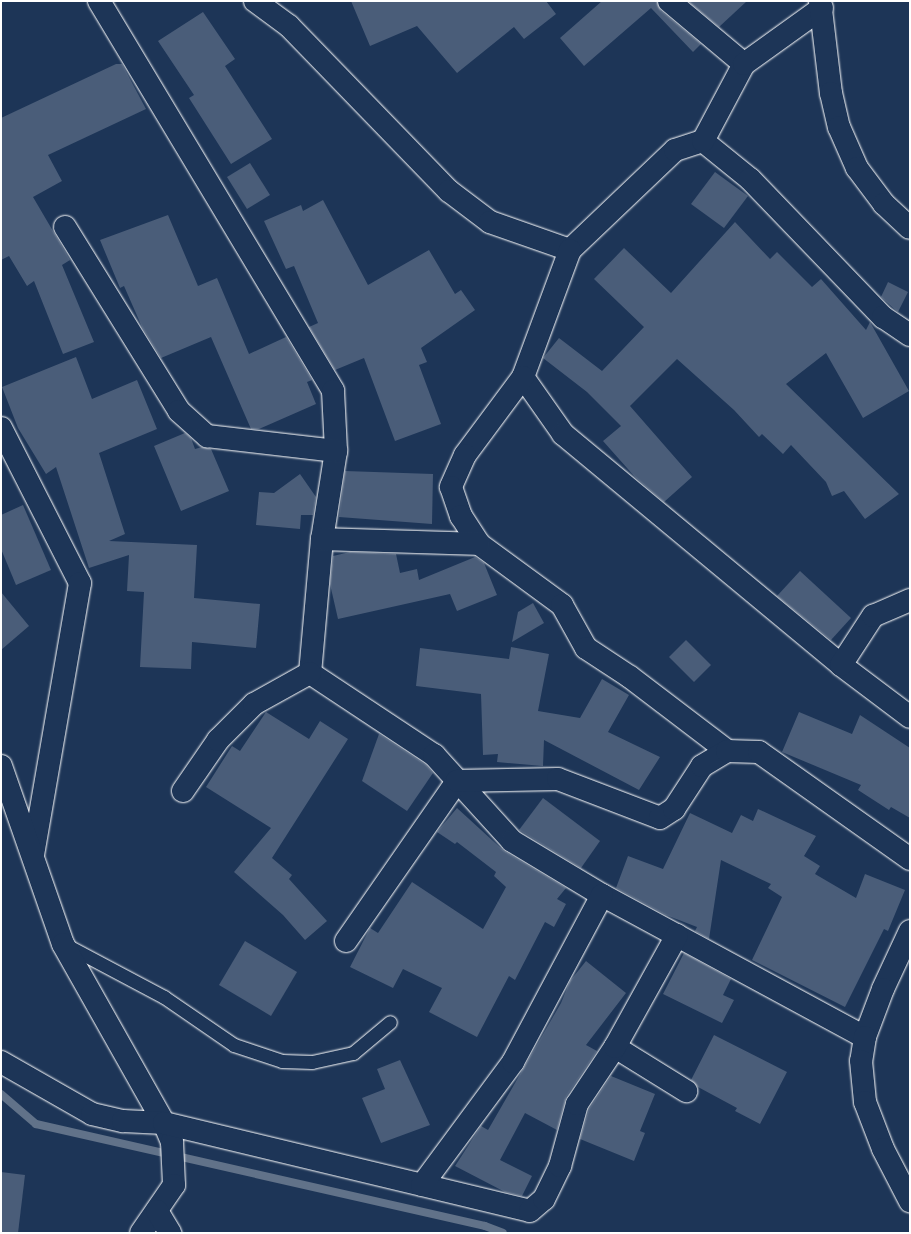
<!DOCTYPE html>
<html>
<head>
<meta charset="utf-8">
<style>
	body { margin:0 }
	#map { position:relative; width:911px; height:1234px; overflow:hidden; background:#1d3557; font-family:"Shantell Sans",sans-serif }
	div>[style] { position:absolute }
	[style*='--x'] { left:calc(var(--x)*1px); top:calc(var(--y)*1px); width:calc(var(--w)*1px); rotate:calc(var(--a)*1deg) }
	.stream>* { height:8px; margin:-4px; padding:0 4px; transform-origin:4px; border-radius:4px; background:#617289 }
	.building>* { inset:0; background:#4a5d79 }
	.roads { filter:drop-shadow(0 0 1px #fff) drop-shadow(0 0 1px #fff) }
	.service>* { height:13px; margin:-6.5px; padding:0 6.5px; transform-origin:6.5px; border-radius:6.5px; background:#1d3557 }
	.minor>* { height:22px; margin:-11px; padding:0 11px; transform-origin:11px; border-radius:11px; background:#1d3557 }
	.secondary>* { height:22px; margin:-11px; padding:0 11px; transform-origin:11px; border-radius:11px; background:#1d3557 }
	span { translate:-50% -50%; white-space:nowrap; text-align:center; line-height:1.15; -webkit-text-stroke:3px #1d3557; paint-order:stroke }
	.frame { position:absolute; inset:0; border:2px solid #fff; pointer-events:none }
</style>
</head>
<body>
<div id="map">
	<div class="stream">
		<div style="--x:1;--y:1094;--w:46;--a:40.6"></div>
		<div style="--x:36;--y:1124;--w:460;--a:12.8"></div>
		<div style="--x:485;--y:1226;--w:19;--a:21"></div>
	</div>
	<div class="building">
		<div style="clip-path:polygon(351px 1px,546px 1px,556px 14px,524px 39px,514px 27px,457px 73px,417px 26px,370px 46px)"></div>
		<div style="clip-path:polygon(602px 1px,657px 1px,661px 11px,701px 44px,693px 52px,651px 8px,584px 66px,560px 38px)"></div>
		<div style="clip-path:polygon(688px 1px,747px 1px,719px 27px)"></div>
		<div style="clip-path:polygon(203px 12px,235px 59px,225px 66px,272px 139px,231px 164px,189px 98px,194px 95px,158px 41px)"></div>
		<div style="clip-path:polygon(116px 64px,122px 64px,146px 109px,48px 155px,62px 181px,33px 197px,70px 260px,62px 265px,94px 342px,63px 354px,34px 281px,27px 286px,9px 256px,1px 260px,1px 118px)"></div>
		<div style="clip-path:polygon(250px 163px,270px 195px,247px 209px,227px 177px)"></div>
		<div style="clip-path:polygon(715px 172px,748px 196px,724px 228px,691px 204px)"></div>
		<div style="clip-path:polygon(323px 200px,368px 285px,429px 250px,455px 294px,461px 290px,475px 310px,421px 348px,427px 362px,419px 365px,441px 424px,395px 441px,364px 358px,335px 370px,309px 327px,318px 323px,294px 266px,286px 269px,264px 221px,301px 205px,303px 211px)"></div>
		<div style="clip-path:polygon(168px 215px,198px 286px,217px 278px,249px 354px,286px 337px,312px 380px,307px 382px,316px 404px,259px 429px,251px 429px,211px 337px,161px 358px,142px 327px,124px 286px,120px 288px,100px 240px)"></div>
		<div style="clip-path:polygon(735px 222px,770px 259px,777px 252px,812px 287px,821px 279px,866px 330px,870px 322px,909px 391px,863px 418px,826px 353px,786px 384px,899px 494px,865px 519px,844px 491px,832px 496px,826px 482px,791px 445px,783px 454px,762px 434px,759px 437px,734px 410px,677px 359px,630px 406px,692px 477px,664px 502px,635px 477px,603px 441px,621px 426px,587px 392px,543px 358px,559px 338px,602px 371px,644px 327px,594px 279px,624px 248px,671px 293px)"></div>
		<div style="clip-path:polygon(888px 282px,908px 292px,898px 312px,881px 297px)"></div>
		<div style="clip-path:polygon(76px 357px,92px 399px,137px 380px,157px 429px,99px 453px,125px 534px,109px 541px,197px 545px,194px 598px,260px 604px,256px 648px,192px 642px,191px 669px,140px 667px,144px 592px,127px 591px,129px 555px,89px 568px,56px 467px,46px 474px,18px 428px,2px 387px)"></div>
		<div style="clip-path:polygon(185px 433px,191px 438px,195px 449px,202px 447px,211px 449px,229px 491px,181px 511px,154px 446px)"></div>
		<div style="clip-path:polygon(345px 471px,433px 474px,432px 524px,339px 517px)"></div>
		<div style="clip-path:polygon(300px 474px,316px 497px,313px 515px,301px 515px,300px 529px,256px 525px,259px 492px,274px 493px)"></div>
		<div style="clip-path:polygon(23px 505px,51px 570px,16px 585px,1px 549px,1px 515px)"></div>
		<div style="clip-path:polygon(350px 552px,396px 554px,400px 573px,417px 569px,419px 580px,475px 557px,484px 563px,497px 595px,457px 611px,450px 594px,338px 619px,330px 584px,333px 556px)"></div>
		<div style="clip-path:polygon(800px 571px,851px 618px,831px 640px,777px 596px)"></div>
		<div style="clip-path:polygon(1px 592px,29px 626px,1px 650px)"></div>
		<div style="clip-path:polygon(533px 603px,544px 623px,512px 642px,518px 612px)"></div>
		<div style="clip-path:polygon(686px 640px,711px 665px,694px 682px,669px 657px)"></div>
		<div style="clip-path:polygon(511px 647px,549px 654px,538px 711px,580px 718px,602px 679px,629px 695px,608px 732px,660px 757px,639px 790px,544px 740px,543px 766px,497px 762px,498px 754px,483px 755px,481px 694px,416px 686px,420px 648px,509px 659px)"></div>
		<div style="clip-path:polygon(266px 712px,309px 739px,320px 721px,348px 739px,272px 858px,292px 875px,289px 879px,327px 921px,305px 940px,283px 915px,234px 872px,271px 828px,206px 787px,232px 746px,240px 751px)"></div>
		<div style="clip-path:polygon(799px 712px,852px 734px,860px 715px,910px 748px,910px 818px,891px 807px,889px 810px,858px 790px,861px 785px,782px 752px)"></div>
		<div style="clip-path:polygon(379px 734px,426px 765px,433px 773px,407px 811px,362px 781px)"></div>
		<div style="clip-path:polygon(543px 798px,600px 841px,581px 868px,519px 830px)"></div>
		<div style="clip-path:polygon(457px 808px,504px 851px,566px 888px,557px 899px,566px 904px,554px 927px,545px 922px,515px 980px,509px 976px,477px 1037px,429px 1012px,442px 988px,403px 969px,393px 988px,350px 967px,370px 928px,378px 933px,412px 882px,483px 929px,506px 887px,494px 876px,496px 872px,457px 842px,455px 844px,437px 832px)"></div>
		<div style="clip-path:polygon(758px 809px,816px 836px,804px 856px,820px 866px,815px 874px,856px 898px,865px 874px,905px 890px,888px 931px,884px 929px,845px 1007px,752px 960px,782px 897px,768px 888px,771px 884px,721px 860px,709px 939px,695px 931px,697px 927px,666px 915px,616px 888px,628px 856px,663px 869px,690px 813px,732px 833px,741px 815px,753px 821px)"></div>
		<div style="clip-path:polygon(245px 941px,297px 972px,271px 1016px,219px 985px)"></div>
		<div style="clip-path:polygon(684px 953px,731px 979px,723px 995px,734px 1000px,722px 1023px,663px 994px)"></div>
		<div style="clip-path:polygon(586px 961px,626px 993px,586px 1045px,597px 1051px,566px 1097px,557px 1130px,525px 1113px,500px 1160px,532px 1176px,522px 1196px,505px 1192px,455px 1166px,481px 1126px,488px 1130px,561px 1003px,570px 981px)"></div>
		<div style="clip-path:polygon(714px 1035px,787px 1072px,760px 1124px,735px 1111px,737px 1108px,698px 1087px,691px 1080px)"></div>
		<div style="clip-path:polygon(400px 1060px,430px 1125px,381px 1143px,362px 1098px,385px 1089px,377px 1069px)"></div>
		<div style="clip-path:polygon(611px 1076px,655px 1094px,640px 1131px,645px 1133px,634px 1161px,580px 1139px,589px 1109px)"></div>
		<div style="clip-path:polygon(1px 1172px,25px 1175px,18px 1233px,1px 1233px)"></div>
	</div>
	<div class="roads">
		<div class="service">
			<div style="--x:66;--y:945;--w:111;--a:28"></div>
			<div style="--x:164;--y:997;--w:85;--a:34.4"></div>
			<div style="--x:234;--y:1045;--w:51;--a:18.4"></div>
			<div style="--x:282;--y:1061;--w:30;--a:2"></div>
			<div style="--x:312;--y:1062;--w:42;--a:-12.4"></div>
			<div style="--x:353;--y:1053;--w:48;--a:-40"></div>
		</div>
		<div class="minor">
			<div style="--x:99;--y:1;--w:455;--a:59"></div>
			<div style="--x:333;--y:391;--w:60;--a:87.1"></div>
			<div style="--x:336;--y:451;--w:89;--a:99"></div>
			<div style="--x:322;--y:539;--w:135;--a:95.1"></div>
			<div style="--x:310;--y:673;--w:149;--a:33.5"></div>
			<div style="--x:434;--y:755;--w:116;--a:47.8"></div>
			<div style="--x:512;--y:841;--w:105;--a:31"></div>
			<div style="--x:602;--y:895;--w:299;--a:28.4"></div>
			<div style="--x:255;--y:1;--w:42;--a:36.3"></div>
			<div style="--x:289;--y:26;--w:230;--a:45.9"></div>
			<div style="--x:449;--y:191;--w:51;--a:37.1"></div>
			<div style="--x:490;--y:222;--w:85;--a:19.3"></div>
			<div style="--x:570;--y:250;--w:145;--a:-43.6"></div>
			<div style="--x:675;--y:150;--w:29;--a:-18"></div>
			<div style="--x:703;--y:141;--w:60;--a:39"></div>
			<div style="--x:750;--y:179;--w:192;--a:46.1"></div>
			<div style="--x:883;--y:317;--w:32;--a:34"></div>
			<div style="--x:669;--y:1;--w:98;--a:40"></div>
			<div style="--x:703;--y:141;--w:87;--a:-62"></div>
			<div style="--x:744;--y:64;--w:96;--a:-35.7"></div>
			<div style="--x:65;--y:227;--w:216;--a:58.2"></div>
			<div style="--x:179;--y:411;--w:38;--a:42"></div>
			<div style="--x:207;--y:436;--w:130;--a:6.6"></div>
			<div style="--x:570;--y:250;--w:135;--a:110.3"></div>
			<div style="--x:523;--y:377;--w:70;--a:54.9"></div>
			<div style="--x:563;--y:434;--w:361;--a:39.7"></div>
			<div style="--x:841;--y:665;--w:86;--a:37"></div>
			<div style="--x:523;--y:377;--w:97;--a:126.6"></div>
			<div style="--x:465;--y:455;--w:35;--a:114"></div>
			<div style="--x:451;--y:487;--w:31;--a:71"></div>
			<div style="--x:461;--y:516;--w:33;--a:57"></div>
			<div style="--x:479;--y:544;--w:103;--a:36.3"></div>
			<div style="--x:562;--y:605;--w:49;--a:60.8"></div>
			<div style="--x:586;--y:648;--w:53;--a:33.4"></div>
			<div style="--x:630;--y:677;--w:122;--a:37.3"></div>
			<div style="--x:1;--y:428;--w:174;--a:63"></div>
			<div style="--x:80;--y:583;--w:275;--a:99.8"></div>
			<div style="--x:322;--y:539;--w:157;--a:1.8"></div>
			<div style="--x:841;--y:665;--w:59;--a:-56.9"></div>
			<div style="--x:873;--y:616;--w:40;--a:-23.4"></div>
			<div style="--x:1;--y:766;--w:188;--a:70.8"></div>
			<div style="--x:63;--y:944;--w:206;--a:60.6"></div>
			<div style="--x:164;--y:1123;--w:21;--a:67"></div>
			<div style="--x:172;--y:1142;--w:43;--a:87.3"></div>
			<div style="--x:174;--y:1185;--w:58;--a:124.5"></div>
			<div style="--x:183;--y:791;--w:62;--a:-55.5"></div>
			<div style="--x:218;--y:740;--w:51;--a:-45"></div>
			<div style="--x:254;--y:704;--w:64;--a:-29"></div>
			<div style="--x:346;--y:941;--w:195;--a:-55.2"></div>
			<div style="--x:457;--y:781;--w:101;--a:-1.1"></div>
			<div style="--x:558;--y:779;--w:109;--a:20.9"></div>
			<div style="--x:660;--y:818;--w:17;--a:-33"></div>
			<div style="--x:674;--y:809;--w:51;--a:-56.9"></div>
			<div style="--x:702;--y:766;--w:29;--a:-31"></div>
			<div style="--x:727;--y:751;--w:32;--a:2"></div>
			<div style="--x:759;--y:752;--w:185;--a:35.3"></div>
			<div style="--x:615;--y:1047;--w:84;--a:31.8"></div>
			<div style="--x:1;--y:1062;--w:105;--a:29.7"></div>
			<div style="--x:92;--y:1114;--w:32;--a:13"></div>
			<div style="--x:123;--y:1121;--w:41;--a:2.8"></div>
			<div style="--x:164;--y:1123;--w:376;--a:13.5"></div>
			<div style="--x:530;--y:1211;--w:18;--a:-41"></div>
			<div style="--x:544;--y:1199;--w:37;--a:-64"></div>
			<div style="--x:560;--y:1166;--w:64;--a:-74.7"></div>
			<div style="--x:577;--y:1104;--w:69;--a:-56.3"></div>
			<div style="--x:615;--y:1047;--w:128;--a:-61"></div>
			<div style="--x:422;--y:1185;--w:153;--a:-53.5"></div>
			<div style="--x:513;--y:1062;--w:189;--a:-61.9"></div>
			<div style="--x:157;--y:1211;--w:26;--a:59"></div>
		</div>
		<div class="secondary">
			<div style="--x:820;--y:1;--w:93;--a:83.2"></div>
			<div style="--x:831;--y:93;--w:35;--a:77"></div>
			<div style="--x:839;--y:127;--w:45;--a:66.3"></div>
			<div style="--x:857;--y:168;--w:45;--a:53.1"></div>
			<div style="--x:884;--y:204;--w:35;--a:43"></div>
			<div style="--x:910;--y:931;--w:64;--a:115"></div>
			<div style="--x:883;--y:989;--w:51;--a:110.6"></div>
			<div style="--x:865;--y:1037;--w:24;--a:99"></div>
			<div style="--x:861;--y:1061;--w:41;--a:84.4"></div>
			<div style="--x:865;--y:1102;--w:50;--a:69"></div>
			<div style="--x:883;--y:1149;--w:59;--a:62.6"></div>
		</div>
	</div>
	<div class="frame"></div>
</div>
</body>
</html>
